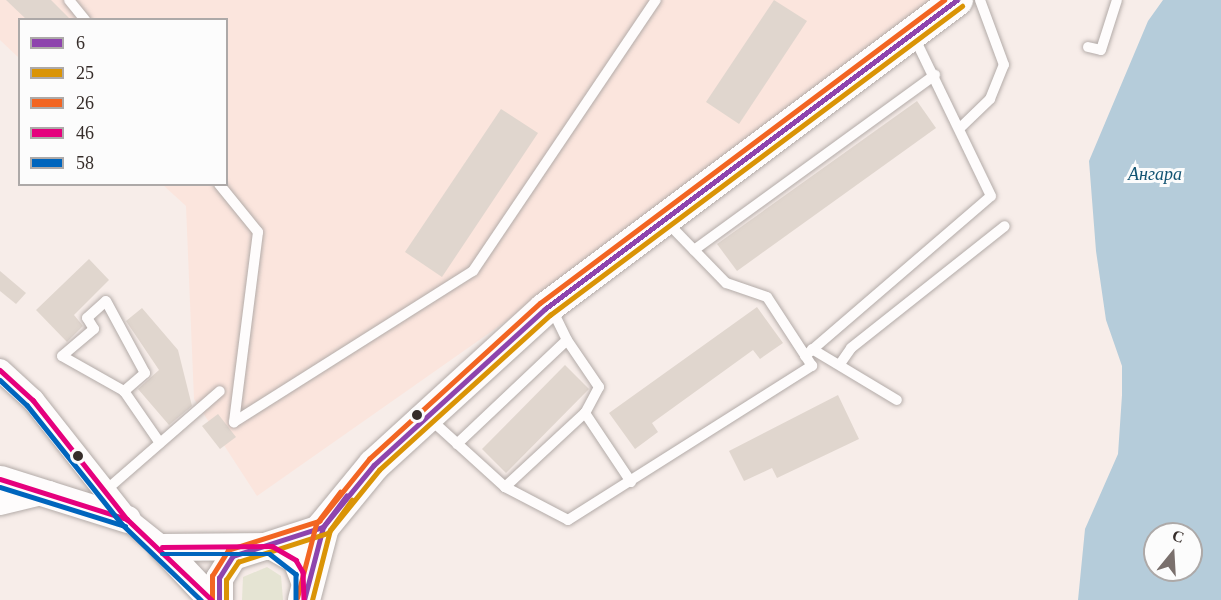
<!DOCTYPE html>
<html>
<head>
<meta charset="utf-8">
<style>
	body { margin:0 }
	#map { position:relative; width:1221px; height:600px; overflow:hidden; background:#f7ede9; font-family:"Times New Roman",serif }
	div>[style] { position:absolute }
	[style*='--x'] { left:calc(var(--x)*1px); top:calc(var(--y)*1px); width:calc(var(--w)*1px); rotate:calc(var(--a)*1deg) }
	.built>* { inset:0; background:#fbe5dd }
	.green>* { inset:0; background:#e5e4d3 }
	.water>* { inset:0; background:#b5ccda }
	.building>* { inset:0; background:#e0d6ce }
	.roads { filter:drop-shadow(0 0 2px #b3aba8) drop-shadow(0 0 2px #b3aba8) }
	.service>* { height:10px; margin:-5px; padding:0 5px; transform-origin:5px; border-radius:5px; background:#fefcfc }
	.minor>* { height:22px; margin:-11px; padding:0 11px; transform-origin:11px; border-radius:11px; background:#fefcfc }
	.tertiary>* { height:27px; margin:-13.5px; padding:0 13.5px; transform-origin:13.5px; border-radius:13.5px; background:#fefcfc }
	.secondary>* { height:32px; margin:-16px; padding:0 16px; transform-origin:16px; border-radius:16px; background:#fefcfc }
	.bus-1>* { height:4.5px; margin:-2.25px; padding:0 2.25px; transform-origin:2.25px; border-radius:2.25px; background:#8e44ad }
	.bus-2>* { height:4.5px; margin:-2.25px; padding:0 2.25px; transform-origin:2.25px; border-radius:2.25px; background:#da9406 }
	.bus-3>* { height:4.5px; margin:-2.25px; padding:0 2.25px; transform-origin:2.25px; border-radius:2.25px; background:#f26522 }
	.bus-4>* { height:4.5px; margin:-2.25px; padding:0 2.25px; transform-origin:2.25px; border-radius:2.25px; background:#e5007d }
	.bus-5>* { height:4.5px; margin:-2.25px; padding:0 2.25px; transform-origin:2.25px; border-radius:2.25px; background:#0065bd }
	.dots>* { width:16px; height:16px; translate:-50% -50%; box-sizing:border-box; border:3px solid #fcfcfc; border-radius:50% }
	span { translate:-50% -50%; white-space:nowrap; text-align:center; line-height:1.15; -webkit-text-stroke:6px #fcfcfc; paint-order:stroke }
	.water-label { font-size:18px; color:#135473; font-style:italic }
	.legend { position:absolute; left:18px; top:18px; width:210px; height:168px; box-sizing:border-box; background:#fcfcfc; border:2px solid #ada9a8; margin:0; padding:8px 10px; list-style:none; font-size:18px; color:#362d2a }
	.legend li { display:flex; align-items:center; gap:12px; height:30px }
	.legend b { width:30px; border:2px solid #ada9a8 }
	.north { position:absolute; left:1143px; top:522px; width:60px; height:60px; box-sizing:border-box; background:#fcfcfc; border:2px solid #ada9a8; border-radius:50%; rotate:18deg; font-size:16px; font-weight:700; line-height:24px; text-align:center; color:#362d2a }
	.north::after { content:''; display:block; margin:auto; width:21px; height:27px; background:#7a706d; clip-path:polygon(50% 0,100% 100%,50% 72%,0 100%) }
</style>
</head>
<body>
<div id="map">
	<div class="built">
		<div style="clip-path:polygon(0 0,938px 0,549px 291px,257px 496px,194px 399px,186px 206px,163px 185px,226px 184px,226px 20px,20px 20px,19px 58px,0 40px)"></div>
	</div>
	<div class="green">
		<div style="clip-path:polygon(267px 567px,281px 576px,283px 600px,242px 600px,243px 577px)"></div>
	</div>
	<div class="water">
		<div style="clip-path:polygon(evenodd,1163px 0,1221px 0,1221px 600px,1078px 600px,1085px 529px,1118px 454px,1122px 395px,1122px 366px,1106px 320px,1096px 251px,1089px 161px,1148px 21px,1163px 0,1155px 534px,1191px 534px,1191px 570px,1155px 570px,1155px 534px)"></div>
	</div>
	<div class="building">
		<div style="clip-path:polygon(6px 0,51px 0,71px 20px,27px 20px)"></div>
		<div style="clip-path:polygon(774px 0,807px 21px,739px 124px,706px 102px)"></div>
		<div style="clip-path:polygon(917px 101px,936px 128px,737px 271px,717px 244px)"></div>
		<div style="clip-path:polygon(501px 109px,538px 133px,442px 277px,405px 252px)"></div>
		<div style="clip-path:polygon(89px 259px,109px 280px,74px 315px,83px 326px,67px 342px,36px 310px)"></div>
		<div style="clip-path:polygon(0 271px,26px 293px,16px 304px,0 291px)"></div>
		<div style="clip-path:polygon(757px 307px,783px 343px,760px 359px,753px 350px,652px 423px,658px 432px,635px 449px,609px 413px)"></div>
		<div style="clip-path:polygon(142px 308px,178px 350px,192px 406px,169px 425px,138px 389px,159px 370px,126px 321px)"></div>
		<div style="clip-path:polygon(565px 365px,589px 389px,506px 473px,482px 449px)"></div>
		<div style="clip-path:polygon(838px 395px,859px 439px,777px 478px,772px 468px,744px 481px,729px 451px)"></div>
		<div style="clip-path:polygon(218px 414px,236px 437px,220px 449px,202px 426px)"></div>
	</div>
	<div class="roads">
		<div class="service">
			<div style="--x:69;--y:0;--w:26;--a:51"></div>
			<div style="--x:1088;--y:47;--w:13;--a:13"></div>
			<div style="--x:1101;--y:50;--w:52;--a:-72.3"></div>
			<div style="--x:960;--y:128;--w:42;--a:-44"></div>
			<div style="--x:990;--y:99;--w:37;--a:-68"></div>
			<div style="--x:1004;--y:65;--w:69;--a:-110.3"></div>
			<div style="--x:219;--y:184;--w:62;--a:50.9"></div>
			<div style="--x:258;--y:232;--w:192;--a:97.2"></div>
			<div style="--x:234;--y:422;--w:283;--a:-32.3"></div>
			<div style="--x:473;--y:271;--w:327;--a:-56"></div>
			<div style="--x:694;--y:250;--w:298;--a:-36"></div>
			<div style="--x:567;--y:340;--w:57;--a:55.8"></div>
			<div style="--x:599;--y:387;--w:30;--a:118"></div>
			<div style="--x:585;--y:413;--w:83;--a:56.3"></div>
			<div style="--x:812;--y:349;--w:99;--a:31"></div>
			<div style="--x:805;--y:356;--w:245;--a:-40.7"></div>
			<div style="--x:991;--y:196;--w:177;--a:-115.8"></div>
			<div style="--x:840;--y:364;--w:19;--a:-55"></div>
			<div style="--x:851;--y:348;--w:196;--a:-38.4"></div>
			<div style="--x:124;--y:391;--w:71;--a:-150.6"></div>
			<div style="--x:62;--y:356;--w:42;--a:-40.2"></div>
			<div style="--x:94;--y:329;--w:13;--a:-122"></div>
			<div style="--x:87;--y:318;--w:25;--a:-42"></div>
			<div style="--x:106;--y:301;--w:82;--a:61.6"></div>
			<div style="--x:145;--y:373;--w:28;--a:139"></div>
			<div style="--x:124;--y:391;--w:63;--a:55.3"></div>
			<div style="--x:429;--y:418;--w:103;--a:42.2"></div>
			<div style="--x:505;--y:487;--w:71;--a:27.6"></div>
			<div style="--x:568;--y:520;--w:289;--a:-32.3"></div>
			<div style="--x:812;--y:366;--w:82;--a:-123.1"></div>
			<div style="--x:767;--y:297;--w:43;--a:-161.1"></div>
			<div style="--x:726;--y:283;--w:86;--a:-134.1"></div>
			<div style="--x:457;--y:444;--w:151;--a:-43.4"></div>
			<div style="--x:567;--y:340;--w:34;--a:-116"></div>
			<div style="--x:505;--y:487;--w:109;--a:-42.8"></div>
			<div style="--x:105;--y:491;--w:152;--a:-41"></div>
		</div>
		<div class="minor">
			<div style="--x:0;--y:370;--w:45;--a:42.3"></div>
			<div style="--x:33;--y:400;--w:152;--a:51.7"></div>
			<div style="--x:127;--y:519;--w:45;--a:38.7"></div>
			<div style="--x:0;--y:504;--w:51;--a:-13.5"></div>
		</div>
		<div class="tertiary">
			<div style="--x:0;--y:479;--w:133;--a:17.5"></div>
			<div style="--x:162;--y:547;--w:110;--a:-0.5"></div>
			<div style="--x:272;--y:546;--w:28;--a:30"></div>
			<div style="--x:296;--y:560;--w:28;--a:69"></div>
			<div style="--x:306;--y:586;--w:12;--a:99"></div>
			<div style="--x:162;--y:547;--w:73;--a:46.7"></div>
			<div style="--x:219;--y:600;--w:22;--a:-90"></div>
			<div style="--x:219;--y:578;--w:26;--a:-58"></div>
			<div style="--x:233;--y:556;--w:95;--a:-17.9"></div>
		</div>
		<div class="secondary">
			<div style="--x:304;--y:600;--w:75;--a:-75.4"></div>
			<div style="--x:323;--y:527;--w:80;--a:-50.6"></div>
			<div style="--x:374;--y:465;--w:231;--a:-42.4"></div>
			<div style="--x:545;--y:309;--w:515;--a:-36.87"></div>
		</div>
	</div>
	<div class="bus-1">
		<div style="--x:219;--y:600;--w:22;--a:-90"></div>
		<div style="--x:219;--y:578;--w:26;--a:-58"></div>
		<div style="--x:233;--y:556;--w:95;--a:-17.9"></div>
		<div style="--x:323;--y:527;--w:80;--a:-50.6"></div>
		<div style="--x:374;--y:465;--w:231;--a:-42.4"></div>
		<div style="--x:545;--y:309;--w:515;--a:-36.87"></div>
		<div style="--x:304;--y:600;--w:75;--a:-75.4"></div>
		<div style="--x:323;--y:527;--w:39;--a:-53"></div>
	</div>
	<div class="bus-2">
		<div style="--x:226;--y:600;--w:20;--a:-90"></div>
		<div style="--x:226;--y:580;--w:22;--a:-56"></div>
		<div style="--x:238;--y:562;--w:95;--a:-17.9"></div>
		<div style="--x:328;--y:533;--w:81;--a:-51"></div>
		<div style="--x:379;--y:470;--w:231;--a:-42.2"></div>
		<div style="--x:550;--y:315;--w:515;--a:-36.87"></div>
		<div style="--x:312;--y:600;--w:72;--a:-75.6"></div>
		<div style="--x:330;--y:530;--w:37;--a:-54"></div>
	</div>
	<div class="bus-3">
		<div style="--x:297;--y:598;--w:76;--a:-75.6"></div>
		<div style="--x:316;--y:524;--w:40;--a:-53"></div>
		<div style="--x:212;--y:600;--w:24;--a:-90"></div>
		<div style="--x:212;--y:576;--w:31;--a:-58"></div>
		<div style="--x:228;--y:550;--w:96;--a:-17.7"></div>
		<div style="--x:319;--y:521;--w:80;--a:-51.1"></div>
		<div style="--x:369;--y:459;--w:231;--a:-42.4"></div>
		<div style="--x:540;--y:303;--w:505;--a:-36.87"></div>
	</div>
	<div class="bus-4">
		<div style="--x:0;--y:370;--w:45;--a:42.3"></div>
		<div style="--x:33;--y:400;--w:152;--a:51.7"></div>
		<div style="--x:127;--y:519;--w:117;--a:43.6"></div>
		<div style="--x:0;--y:479;--w:133;--a:17.5"></div>
		<div style="--x:162;--y:547;--w:110;--a:-0.5"></div>
		<div style="--x:272;--y:546;--w:28;--a:30"></div>
		<div style="--x:296;--y:560;--w:14;--a:60"></div>
		<div style="--x:303;--y:572;--w:28;--a:88"></div>
	</div>
	<div class="bus-5">
		<div style="--x:0;--y:380;--w:37;--a:43"></div>
		<div style="--x:27;--y:405;--w:152;--a:51.4"></div>
		<div style="--x:122;--y:524;--w:110;--a:43.9"></div>
		<div style="--x:0;--y:487;--w:131;--a:17.3"></div>
		<div style="--x:162;--y:554;--w:108;--a:0"></div>
		<div style="--x:270;--y:554;--w:33;--a:38"></div>
		<div style="--x:296;--y:574;--w:26;--a:90"></div>
	</div>
	<div class="dots">
		<div style="left:417px;top:415px;background:#362d2a"></div>
		<div style="left:78px;top:456px;background:#362d2a"></div>
	</div>
	<div class="water-label">
		<span style="left:1155px;top:174px">Ангара</span>
	</div>
	<ul class="legend">
	<li><b style="height:8px;background:#8e44ad"></b>6</li>
	<li><b style="height:8px;background:#da9406"></b>25</li>
	<li><b style="height:8px;background:#f26522"></b>26</li>
	<li><b style="height:8px;background:#e5007d"></b>46</li>
	<li><b style="height:8px;background:#0065bd"></b>58</li>
	</ul>
	<div class="north">С</div>
</div>
</body>
</html>
